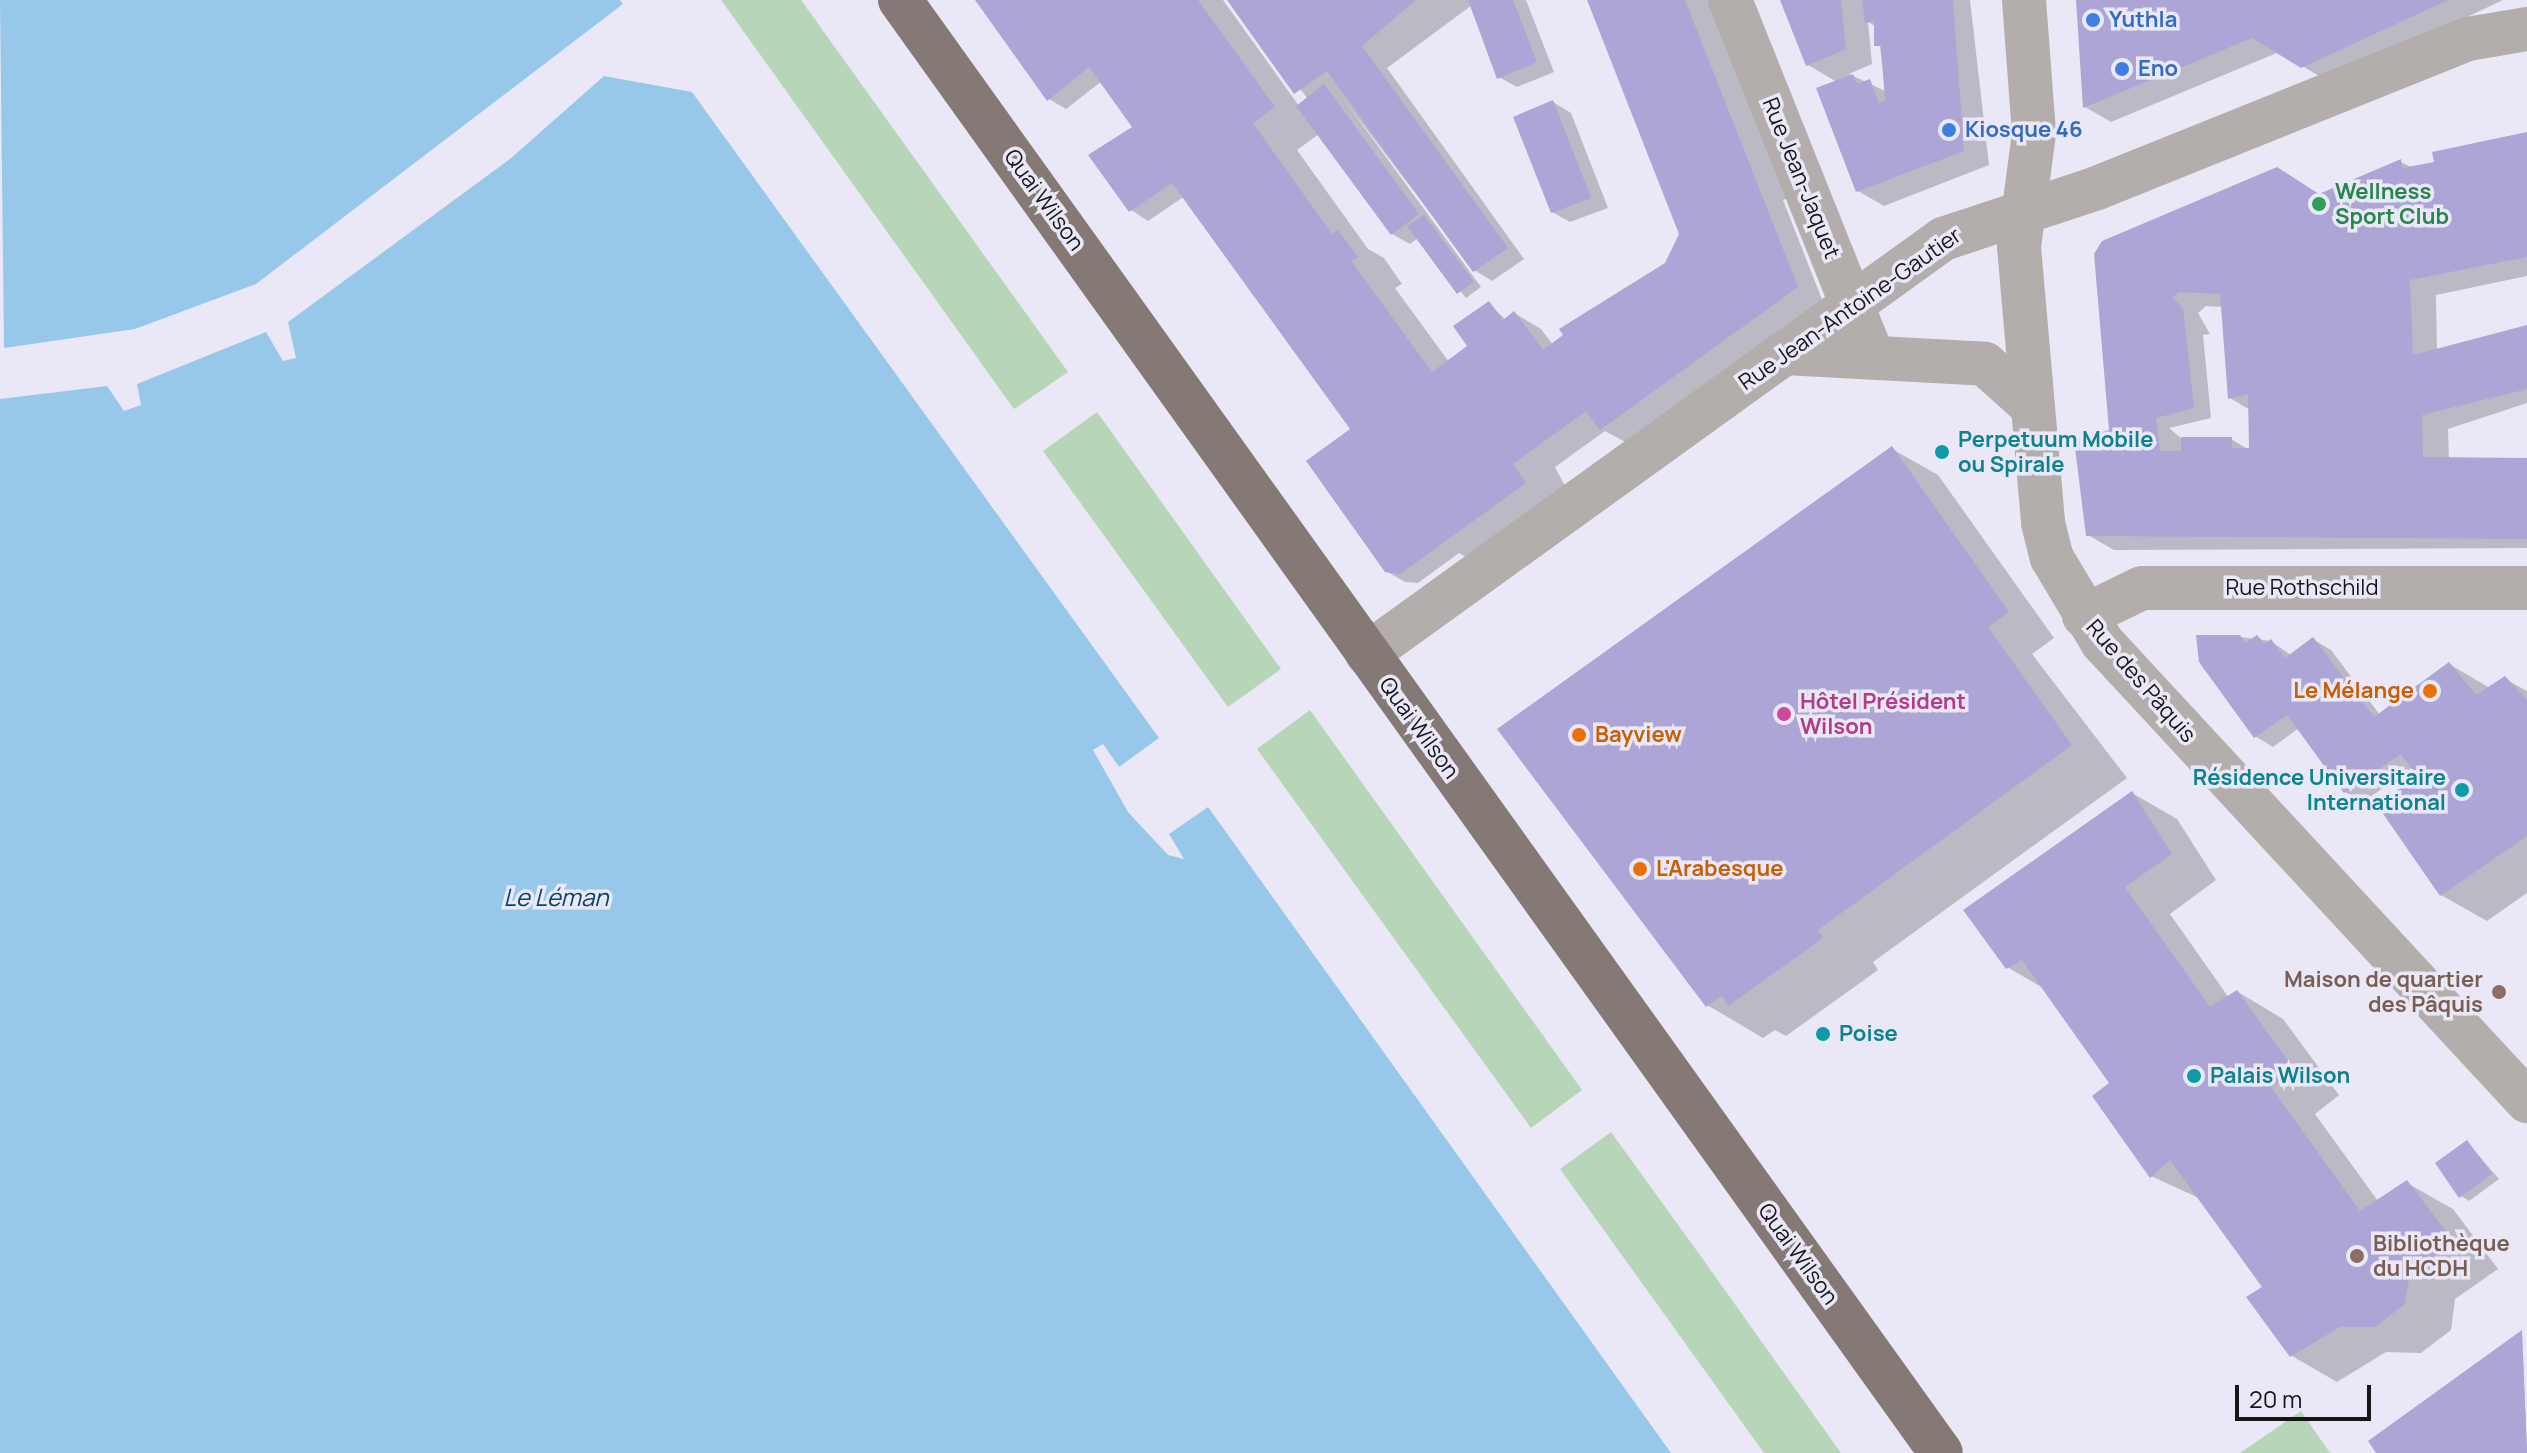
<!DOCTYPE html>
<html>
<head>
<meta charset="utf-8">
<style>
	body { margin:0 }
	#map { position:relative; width:2527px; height:1453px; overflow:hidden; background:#eae8f6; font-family:Manrope,sans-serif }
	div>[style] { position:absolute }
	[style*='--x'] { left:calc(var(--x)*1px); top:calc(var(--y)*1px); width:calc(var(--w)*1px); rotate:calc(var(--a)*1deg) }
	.green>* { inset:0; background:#b7d6b7 }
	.water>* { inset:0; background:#98c8e9 }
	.shadow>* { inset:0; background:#0003 }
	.building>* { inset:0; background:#ada5d5 }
	.street>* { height:44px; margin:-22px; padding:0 22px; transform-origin:22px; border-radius:22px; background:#b3adab }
	.primary>* { height:44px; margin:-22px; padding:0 22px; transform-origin:22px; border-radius:22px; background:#857976 }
	.dots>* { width:22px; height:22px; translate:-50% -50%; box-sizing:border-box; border:4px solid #eae8f6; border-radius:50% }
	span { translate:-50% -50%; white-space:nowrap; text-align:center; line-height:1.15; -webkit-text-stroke:7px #eae8f6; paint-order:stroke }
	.shop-label { font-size:22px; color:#366cbe; font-weight:700 }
	.left { translate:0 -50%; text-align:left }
	.street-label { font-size:22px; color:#161519 }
	.leisure-label { font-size:22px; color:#27864d; font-weight:700 }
	.culture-label { font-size:22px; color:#0d838f; font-weight:700 }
	.right { translate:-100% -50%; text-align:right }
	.food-label { font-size:22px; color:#c56008; font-weight:700 }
	.hotel-label { font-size:22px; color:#b23c85; font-weight:700 }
	.education-label { font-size:22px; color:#785e54; font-weight:700 }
	.water-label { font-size:24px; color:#074564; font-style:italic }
	.scale { position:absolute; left:2235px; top:1385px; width:136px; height:36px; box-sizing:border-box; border:4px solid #161519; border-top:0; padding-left:10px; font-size:24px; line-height:28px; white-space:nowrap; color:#161519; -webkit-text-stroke:6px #eae8f6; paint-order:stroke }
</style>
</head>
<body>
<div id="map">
	<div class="green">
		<div style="clip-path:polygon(721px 0,801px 0,1068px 372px,1014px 409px)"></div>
		<div style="clip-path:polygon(1097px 412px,1281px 669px,1228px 707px,1043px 451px)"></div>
		<div style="clip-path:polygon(1310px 710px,1582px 1090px,1531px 1128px,1257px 749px)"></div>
		<div style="clip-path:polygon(1611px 1132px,1697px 1251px,1841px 1453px,1764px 1453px,1560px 1169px)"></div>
		<div style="clip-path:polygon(2301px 1411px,2330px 1453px,2240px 1453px)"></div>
	</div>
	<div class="water">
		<div style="clip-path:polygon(0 0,620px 0,623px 4px,256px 284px,135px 329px,4px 348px)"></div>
		<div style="clip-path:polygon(604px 76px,692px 92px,1159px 738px,1119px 767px,1103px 744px,1093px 750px,1128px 812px,1168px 855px,1184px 859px,1169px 834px,1208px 807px,1671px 1453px,0 1453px,0 399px,107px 386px,124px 411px,141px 405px,137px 384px,266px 332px,283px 361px,296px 358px,288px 322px,510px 159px)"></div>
	</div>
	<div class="shadow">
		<div style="clip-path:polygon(977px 0,1223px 0,1299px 106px,1308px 99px,1229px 0,1526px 0,1554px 72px,1517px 87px,1499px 77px,1472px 5px,1387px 68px,1524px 259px,1492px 281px,1474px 270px,1345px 101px,1481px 287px,1466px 298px,1418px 238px,1410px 244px,1392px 234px,1319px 134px,1297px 150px,1368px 249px,1384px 258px,1402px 284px,1395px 288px,1449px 362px,1470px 346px,1489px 304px,1506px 320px,1514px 313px,1541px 329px,1553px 345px,1666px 264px,1681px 234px,1588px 0,1720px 0,1796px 195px,1783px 200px,1823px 302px,1627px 443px,1605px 431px,1555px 467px,1581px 516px,1483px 567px,1459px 553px,1418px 583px,1405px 582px,1386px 571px,1353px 430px,1185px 196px,1148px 221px,1131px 210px,1141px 134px,1102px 81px,1066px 109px,1049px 99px)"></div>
		<div style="clip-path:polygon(evenodd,1782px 0,1970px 0,1989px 165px,1884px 206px,1858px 191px,1837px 82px,1808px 65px,1782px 0,1868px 22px,1878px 28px,1885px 91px,1849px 74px,1872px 64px,1868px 22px)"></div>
		<div style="clip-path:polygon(2078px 0,2503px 0,2329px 82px,2279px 52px,2111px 122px,2085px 107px)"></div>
		<div style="clip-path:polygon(1553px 102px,1571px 113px,1608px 208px,1570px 222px,1552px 212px)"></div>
		<div style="clip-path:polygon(evenodd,2527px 134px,2527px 276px,2436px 295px,2437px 351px,2527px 327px,2527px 403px,2448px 429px,2449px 459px,2527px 460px,2527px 548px,2114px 550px,2088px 535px,2114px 431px,2096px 254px,2320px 195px,2401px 162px,2413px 168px,2436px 163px,2527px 134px,2206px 306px,2223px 307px,2230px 398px,2250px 410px,2251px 451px,2231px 439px,2182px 439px,2169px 428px,2211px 418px,2203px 335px,2210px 334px,2198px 313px,2206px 306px)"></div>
		<div style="clip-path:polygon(1892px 449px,1938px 475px,2054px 638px,2032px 654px,2127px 778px,1873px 962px,1878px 970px,1786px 1036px,1775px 1030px,1763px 1038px,1707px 1005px)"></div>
		<div style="clip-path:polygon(2240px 637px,2271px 641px,2292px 656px,2314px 640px,2331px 650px,2380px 715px,2449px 664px,2490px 688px,2505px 679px,2527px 691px,2527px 893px,2487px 921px,2441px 895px,2413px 767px,2363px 802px,2345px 792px,2299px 728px,2273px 747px,2255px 736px)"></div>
		<div style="clip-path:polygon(2132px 793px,2177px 819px,2216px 880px,2170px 914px,2229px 998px,2238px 992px,2283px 1019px,2339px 1095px,2315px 1114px,2378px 1201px,2407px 1183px,2453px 1209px,2498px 1269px,2455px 1299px,2451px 1330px,2421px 1353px,2386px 1352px,2337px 1382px,2292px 1356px,2264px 1288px,2201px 1199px,2151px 1176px,2112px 1084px,2045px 989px,2007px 967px)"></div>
		<div style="clip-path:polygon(2467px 1142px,2499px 1179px,2469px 1201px,2461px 1196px)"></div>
		<div style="clip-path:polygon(2522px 1333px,2527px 1453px,2379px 1453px)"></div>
	</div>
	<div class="building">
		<div style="clip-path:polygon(975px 0,1198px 0,1275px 107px,1253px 123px,1332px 234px,1338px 230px,1358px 257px,1351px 261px,1432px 372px,1467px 346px,1453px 326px,1489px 301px,1503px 320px,1514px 311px,1543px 350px,1563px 335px,1559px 329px,1665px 263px,1679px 234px,1587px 0,1685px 0,1798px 287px,1600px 430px,1586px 411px,1513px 464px,1526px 483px,1400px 574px,1385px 572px,1306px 461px,1350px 429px,1172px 183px,1129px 212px,1088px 155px,1132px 127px,1089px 67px,1047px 101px)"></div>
		<div style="clip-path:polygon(1227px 0,1416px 0,1362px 46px,1508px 248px,1473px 272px,1327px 71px,1294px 94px)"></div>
		<div style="clip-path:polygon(1468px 0,1513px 0,1537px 62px,1497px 79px)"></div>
		<div style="clip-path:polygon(1780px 0,1841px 0,1846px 49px,1806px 66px)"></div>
		<div style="clip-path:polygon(1862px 0,1953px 0,1964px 151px,1856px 192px,1816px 88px,1853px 74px,1857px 84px,1870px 79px,1879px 103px,1885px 101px,1881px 46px,1874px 46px,1874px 21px,1865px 23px)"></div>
		<div style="clip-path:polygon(2076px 0,2448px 0,2301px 68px,2252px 38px,2083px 108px)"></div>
		<div style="clip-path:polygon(1324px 84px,1419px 214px,1391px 235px,1296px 106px)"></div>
		<div style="clip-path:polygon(1553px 100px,1591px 198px,1551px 213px,1513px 117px)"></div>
		<div style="clip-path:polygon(evenodd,2527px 132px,2527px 257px,2410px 280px,2413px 355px,2527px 325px,2527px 389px,2422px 415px,2423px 457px,2527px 458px,2527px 539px,2086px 536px,2074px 440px,2109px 430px,2094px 254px,2102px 241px,2277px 167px,2319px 194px,2401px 159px,2402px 168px,2434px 162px,2432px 152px,2527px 132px,2179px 292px,2220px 294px,2228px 399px,2248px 394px,2249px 448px,2232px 448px,2232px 437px,2181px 437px,2181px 451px,2160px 451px,2156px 418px,2194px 408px,2183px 308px,2172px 298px,2179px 292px)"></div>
		<div style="clip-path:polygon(1424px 215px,1474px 282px,1457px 294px,1407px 226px)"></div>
		<div style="clip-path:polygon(1892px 446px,2009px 612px,1988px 627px,2072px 745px,1818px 930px,1823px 938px,1728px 1006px,1722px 996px,1706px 1007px,1497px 729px)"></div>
		<div style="clip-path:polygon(2196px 635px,2240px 635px,2245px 643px,2257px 635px,2265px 644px,2271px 639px,2285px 658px,2313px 637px,2374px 717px,2449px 662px,2476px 695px,2505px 676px,2527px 700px,2527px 836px,2440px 896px,2377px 805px,2417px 776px,2401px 754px,2344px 793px,2287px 715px,2254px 738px,2199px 662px)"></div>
		<div style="clip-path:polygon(2132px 791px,2172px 854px,2125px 887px,2210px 1007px,2237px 990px,2294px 1069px,2271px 1087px,2360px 1211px,2407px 1180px,2454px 1242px,2410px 1273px,2405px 1304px,2375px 1327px,2340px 1327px,2290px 1357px,2246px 1297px,2262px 1287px,2170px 1160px,2150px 1178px,2092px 1096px,2109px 1083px,2022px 960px,2006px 969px,1963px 910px)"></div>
		<div style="clip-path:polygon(2467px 1140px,2492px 1174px,2459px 1198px,2435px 1163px)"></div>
		<div style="clip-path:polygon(2522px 1330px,2527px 1453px,2376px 1453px,2368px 1441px)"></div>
	</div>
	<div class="street">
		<div style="--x:1730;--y:0;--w:382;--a:68.2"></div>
		<div style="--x:2024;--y:0;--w:133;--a:85.7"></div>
		<div style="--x:2034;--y:133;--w:115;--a:97.5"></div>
		<div style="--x:2019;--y:247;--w:277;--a:85"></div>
		<div style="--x:2043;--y:523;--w:36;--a:76"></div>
		<div style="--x:2052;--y:558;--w:98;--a:59.2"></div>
		<div style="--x:2102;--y:642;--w:626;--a:47.2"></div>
		<div style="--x:1785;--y:353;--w:200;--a:3.1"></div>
		<div style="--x:1985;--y:364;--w:63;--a:41.8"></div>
		<div style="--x:2084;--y:616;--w:64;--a:-25.8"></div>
		<div style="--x:2142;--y:588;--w:385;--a:0"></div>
		<div style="--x:1367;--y:654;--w:710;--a:-35.77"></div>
		<div style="--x:1943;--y:239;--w:162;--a:-18.3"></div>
		<div style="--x:2097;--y:188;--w:400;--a:-21.9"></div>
		<div style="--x:2468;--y:39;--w:60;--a:-9.6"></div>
	</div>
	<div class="primary">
		<div style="--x:900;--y:0;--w:1787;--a:54.38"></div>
	</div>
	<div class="dots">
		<div style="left:2093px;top:20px;background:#3f7fe0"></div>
		<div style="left:2122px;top:69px;background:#3f7fe0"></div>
		<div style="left:1949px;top:130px;background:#3f7fe0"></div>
		<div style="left:2319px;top:204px;background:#2e9e5b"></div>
		<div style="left:1942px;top:452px;background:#0f9aa8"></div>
		<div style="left:2430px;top:691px;background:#e8710a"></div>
		<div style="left:1784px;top:714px;background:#d1479c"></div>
		<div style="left:1579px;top:735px;background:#e8710a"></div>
		<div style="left:2462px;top:790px;background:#0f9aa8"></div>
		<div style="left:1640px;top:869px;background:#e8710a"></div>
		<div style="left:2499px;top:992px;background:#8d6e63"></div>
		<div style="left:1823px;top:1034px;background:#0f9aa8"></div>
		<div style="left:2194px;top:1076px;background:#0f9aa8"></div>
		<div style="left:2357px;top:1256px;background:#8d6e63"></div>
	</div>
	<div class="shop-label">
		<span class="left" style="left:2109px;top:20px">Yuthla</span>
		<span class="left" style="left:2138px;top:69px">Eno</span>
		<span class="left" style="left:1965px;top:130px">Kiosque 46</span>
	</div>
	<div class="street-label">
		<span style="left:1801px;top:178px;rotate:68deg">Rue Jean-Jaquet</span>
		<span style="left:1044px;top:200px;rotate:54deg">Quai Wilson</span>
		<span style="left:1850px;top:309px;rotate:-35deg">Rue Jean-Antoine-Gautier</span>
		<span style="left:2302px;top:588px">Rue Rothschild</span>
		<span style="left:2141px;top:681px;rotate:49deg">Rue des Pâquis</span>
		<span style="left:1419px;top:728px;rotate:54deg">Quai Wilson</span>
		<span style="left:1798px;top:1254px;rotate:54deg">Quai Wilson</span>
	</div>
	<div class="leisure-label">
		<span class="left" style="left:2335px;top:204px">Wellness<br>Sport Club</span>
	</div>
	<div class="culture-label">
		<span class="left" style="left:1958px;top:452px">Perpetuum Mobile<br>ou Spirale</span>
		<span class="right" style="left:2446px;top:790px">Résidence Universitaire<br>International</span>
		<span class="left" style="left:1839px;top:1034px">Poise</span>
		<span class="left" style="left:2210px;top:1076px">Palais Wilson</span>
	</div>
	<div class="food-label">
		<span class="right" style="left:2414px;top:691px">Le Mélange</span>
		<span class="left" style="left:1595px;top:735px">Bayview</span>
		<span class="left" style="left:1656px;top:869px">L'Arabesque</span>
	</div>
	<div class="hotel-label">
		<span class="left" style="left:1800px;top:714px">Hôtel Président<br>Wilson</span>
	</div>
	<div class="education-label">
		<span class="right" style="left:2483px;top:992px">Maison de quartier<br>des Pâquis</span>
		<span class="left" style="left:2373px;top:1256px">Bibliothèque<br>du HCDH</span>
	</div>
	<div class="water-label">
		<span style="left:556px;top:897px">Le Léman</span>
	</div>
	<div class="scale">20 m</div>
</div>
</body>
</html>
